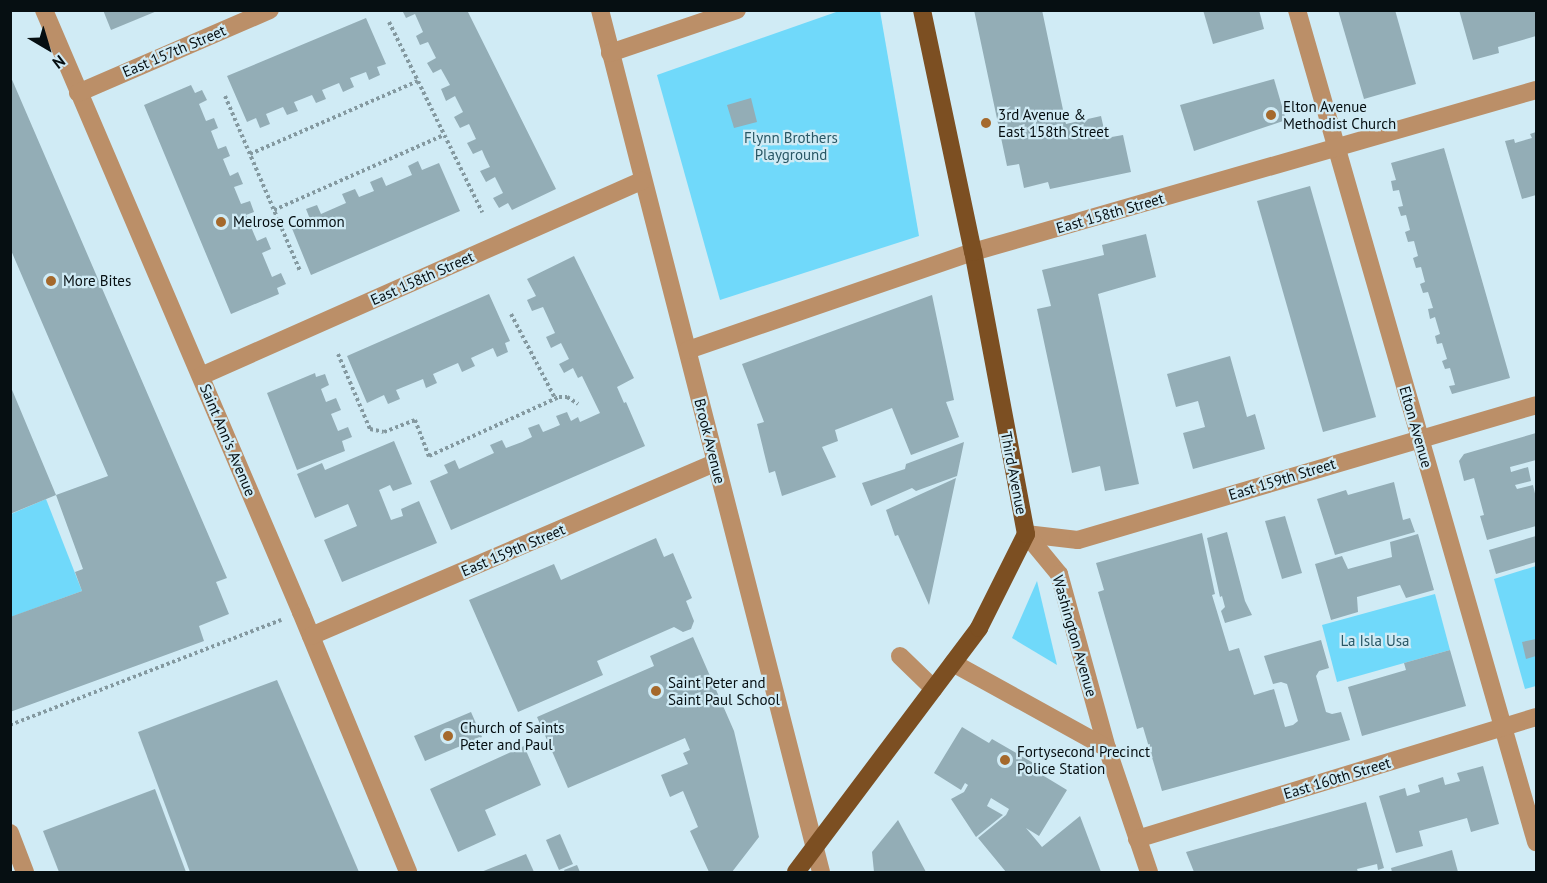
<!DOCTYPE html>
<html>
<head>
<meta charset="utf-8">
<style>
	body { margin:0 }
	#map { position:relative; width:1547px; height:883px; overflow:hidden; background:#d0ebf5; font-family:"PT Sans",sans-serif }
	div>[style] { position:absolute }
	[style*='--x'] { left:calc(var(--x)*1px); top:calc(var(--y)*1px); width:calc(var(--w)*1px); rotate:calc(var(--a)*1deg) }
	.green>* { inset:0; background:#70d9fa }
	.building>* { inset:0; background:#93adb6 }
	.path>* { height:4px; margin-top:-2px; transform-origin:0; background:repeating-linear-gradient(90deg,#8499a0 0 3px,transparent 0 6px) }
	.minor>* { height:18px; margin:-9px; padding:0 9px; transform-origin:9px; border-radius:9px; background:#bb8f68 }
	.major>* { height:18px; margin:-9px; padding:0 9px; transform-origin:9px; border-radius:9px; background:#7c4f22 }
	.dots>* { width:16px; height:16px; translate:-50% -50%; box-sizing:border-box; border:3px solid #d0ebf5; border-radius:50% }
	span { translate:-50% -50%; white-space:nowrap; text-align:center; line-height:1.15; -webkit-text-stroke:4.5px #d0ebf5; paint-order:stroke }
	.street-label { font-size:15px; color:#060f12 }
	.poi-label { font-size:15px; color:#060f12 }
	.left { translate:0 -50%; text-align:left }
	.park-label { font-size:15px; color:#295765 }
	.frame { position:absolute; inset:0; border:12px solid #060f12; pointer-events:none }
	.north { position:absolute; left:18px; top:18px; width:60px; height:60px; -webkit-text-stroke:4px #d0ebf5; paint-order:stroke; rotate:142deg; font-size:16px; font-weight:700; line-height:24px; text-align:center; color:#060f12 }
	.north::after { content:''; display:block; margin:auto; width:21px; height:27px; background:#060f12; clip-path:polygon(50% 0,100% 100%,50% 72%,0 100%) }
</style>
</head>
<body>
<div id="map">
	<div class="green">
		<div style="clip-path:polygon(839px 11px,880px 11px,919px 236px,720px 300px,657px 75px)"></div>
		<div style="clip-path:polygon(46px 499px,82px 591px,11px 617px,11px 514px)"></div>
		<div style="clip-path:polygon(1536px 566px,1536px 686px,1525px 689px,1494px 579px)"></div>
		<div style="clip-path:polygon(1037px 581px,1057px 665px,1012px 638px)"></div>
		<div style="clip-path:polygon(1435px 594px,1450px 650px,1337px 682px,1322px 625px)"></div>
	</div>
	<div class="building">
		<div style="clip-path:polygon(103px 10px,157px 10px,157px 11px,111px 30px)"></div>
		<div style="clip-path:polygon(402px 10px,467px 10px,556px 189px,512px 210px,508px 203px,499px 208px,493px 198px,503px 193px,495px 177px,486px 182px,480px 171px,490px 167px,485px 157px,482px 150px,473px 154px,467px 143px,476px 139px,469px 124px,460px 128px,454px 117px,463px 112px,455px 96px,446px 101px,441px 89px,450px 85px,441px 69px,433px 73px,427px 63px,436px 58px,428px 42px,420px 45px,416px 36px,423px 32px,415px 14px,406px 18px)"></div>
		<div style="clip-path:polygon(974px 10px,1042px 10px,1066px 124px,1101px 116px,1106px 138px,1123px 135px,1131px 172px,1050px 189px,1048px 182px,1024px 188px,1019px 164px,1007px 166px)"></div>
		<div style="clip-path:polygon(1203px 10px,1259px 10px,1264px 29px,1213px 44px)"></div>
		<div style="clip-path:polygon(1338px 10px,1395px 10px,1416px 84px,1364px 99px)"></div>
		<div style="clip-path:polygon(1459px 10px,1536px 10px,1536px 36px,1498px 47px,1499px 53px,1473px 60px)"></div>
		<div style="clip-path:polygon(366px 18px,386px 64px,377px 67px,380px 75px,369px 80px,366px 72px,350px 78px,354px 87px,343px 92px,339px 83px,322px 90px,326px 99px,316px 103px,312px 95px,302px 99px,294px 102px,298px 111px,287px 115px,283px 107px,266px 114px,270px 124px,260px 128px,256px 118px,247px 122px,227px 76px)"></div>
		<div style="clip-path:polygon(10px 75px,227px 578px,216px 582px,229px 614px,199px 626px,204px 641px,10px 712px,10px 617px,82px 591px,75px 572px,83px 569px,56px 495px,10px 514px,10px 385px,56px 495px,108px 476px,10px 248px)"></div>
		<div style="clip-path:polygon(1274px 79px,1286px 120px,1194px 151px,1180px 105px)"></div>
		<div style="clip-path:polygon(191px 85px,195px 93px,202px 90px,207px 100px,199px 104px,206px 121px,214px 118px,218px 128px,211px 131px,218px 149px,226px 146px,230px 156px,223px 159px,230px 176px,238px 172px,243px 184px,234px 187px,241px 204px,250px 201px,254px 212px,246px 215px,257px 241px,266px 237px,271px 249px,262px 253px,272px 277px,281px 273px,286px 284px,277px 288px,279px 294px,231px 314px,144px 105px)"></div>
		<div style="clip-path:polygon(751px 98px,757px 122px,734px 128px,727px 105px)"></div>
		<div style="clip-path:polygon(1536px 132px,1536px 195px,1522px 199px,1505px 141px,1514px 139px,1515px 143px,1532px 138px,1530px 134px)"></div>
		<div style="clip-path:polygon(1444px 148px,1510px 378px,1452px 394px,1449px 386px,1455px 385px,1450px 368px,1445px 369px,1442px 361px,1447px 359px,1442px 343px,1437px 344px,1435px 336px,1440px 334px,1435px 317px,1430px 319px,1428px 309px,1433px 308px,1428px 292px,1423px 293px,1420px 284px,1425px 282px,1421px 267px,1416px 268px,1413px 258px,1418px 256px,1414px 241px,1408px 242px,1405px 232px,1410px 230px,1406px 215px,1401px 216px,1398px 207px,1403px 206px,1399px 190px,1393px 191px,1391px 181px,1396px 180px,1391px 163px)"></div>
		<div style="clip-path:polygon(418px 161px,422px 170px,439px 163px,460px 211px,311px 275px,291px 226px,310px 219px,306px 209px,317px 205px,321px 214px,346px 203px,342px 194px,355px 189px,359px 197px,374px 191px,370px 182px,382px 177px,386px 186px,412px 175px,408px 166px)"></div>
		<div style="clip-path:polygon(1310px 186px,1376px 417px,1323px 432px,1257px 201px)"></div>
		<div style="clip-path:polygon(1146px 234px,1156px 277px,1098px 294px,1139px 484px,1105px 491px,1100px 466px,1072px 473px,1037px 309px,1051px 306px,1042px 270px,1104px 255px,1102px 245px)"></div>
		<div style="clip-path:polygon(574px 256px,634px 378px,617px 387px,624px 403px,626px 402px,645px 446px,451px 530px,430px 481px,448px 473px,444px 465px,455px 460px,459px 469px,494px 453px,490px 445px,502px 440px,506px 448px,522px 442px,532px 437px,528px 428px,539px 424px,543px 432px,553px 428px,560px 425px,556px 416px,567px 412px,571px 421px,578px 417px,580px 422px,600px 413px,582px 376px,578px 378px,573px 368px,564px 373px,559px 364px,569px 359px,561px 343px,551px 348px,546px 337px,555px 333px,543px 307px,532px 311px,527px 300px,536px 296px,527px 279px)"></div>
		<div style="clip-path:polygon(489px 294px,510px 341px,505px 343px,508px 352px,497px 357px,493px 348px,471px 358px,475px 366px,462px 372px,458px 363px,433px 374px,437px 383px,426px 388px,423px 379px,396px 390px,400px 399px,388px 404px,384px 395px,367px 403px,347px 356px)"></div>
		<div style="clip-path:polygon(932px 295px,954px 400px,946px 402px,959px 437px,911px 455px,892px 408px,835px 430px,838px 441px,822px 447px,836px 477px,782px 496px,775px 471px,769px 473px,757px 424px,764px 422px,742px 364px)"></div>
		<div style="clip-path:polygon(1230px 356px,1247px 417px,1255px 414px,1265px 449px,1193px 469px,1183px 433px,1205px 427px,1198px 401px,1176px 407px,1167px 374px)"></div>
		<div style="clip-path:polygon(315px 373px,316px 377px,325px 374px,329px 385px,321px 389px,326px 402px,336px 398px,341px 410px,331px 414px,338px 431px,348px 427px,352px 437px,342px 441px,345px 451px,297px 470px,267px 393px)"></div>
		<div style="clip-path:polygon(1536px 433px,1536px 460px,1510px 467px,1511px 472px,1528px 467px,1531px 481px,1515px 485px,1517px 489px,1533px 485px,1536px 498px,1536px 526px,1487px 540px,1480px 516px,1484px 515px,1474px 478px,1464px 481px,1459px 461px,1464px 454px)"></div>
		<div style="clip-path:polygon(394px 441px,412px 484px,393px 491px,390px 485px,379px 490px,391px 520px,403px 516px,401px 509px,419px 501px,437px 543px,342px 582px,324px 540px,357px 526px,348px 504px,315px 518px,297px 474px,322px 463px,325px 470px)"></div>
		<div style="clip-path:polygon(964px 442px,957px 476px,916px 491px,912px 488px,871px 506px,862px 483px,905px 469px,906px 464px)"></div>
		<div style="clip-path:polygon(956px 478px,929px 605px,898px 535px,895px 536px,886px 510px)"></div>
		<div style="clip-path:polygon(1394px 482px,1403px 520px,1410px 518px,1415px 532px,1335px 555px,1317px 499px,1346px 490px,1348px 495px)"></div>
		<div style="clip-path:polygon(1285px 516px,1302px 573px,1282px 579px,1265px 521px)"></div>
		<div style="clip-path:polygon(1227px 532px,1245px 601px,1252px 615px,1225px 623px,1221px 611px,1225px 607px,1222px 596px,1220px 597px,1207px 538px)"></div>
		<div style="clip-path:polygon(1202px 533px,1215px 594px,1212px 595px,1229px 651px,1239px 648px,1254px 695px,1274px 689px,1285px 727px,1293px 725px,1298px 721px,1287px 684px,1281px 682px,1273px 684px,1264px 656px,1321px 640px,1329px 668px,1319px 671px,1316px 676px,1326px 712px,1332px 714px,1341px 712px,1350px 740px,1162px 791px,1143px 727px,1137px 729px,1098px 592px,1104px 590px,1096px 563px)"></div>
		<div style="clip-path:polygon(1418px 534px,1434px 590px,1406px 598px,1400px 585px,1357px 597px,1358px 612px,1331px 620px,1315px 564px,1342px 556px,1348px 569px,1392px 557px,1390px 542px)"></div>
		<div style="clip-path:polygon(1536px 536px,1536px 562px,1496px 574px,1489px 550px)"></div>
		<div style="clip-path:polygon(656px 538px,664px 557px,673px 553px,692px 598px,686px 601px,694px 621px,691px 629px,683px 632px,674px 627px,597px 661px,603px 675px,518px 712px,469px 600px,554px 564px,561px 580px)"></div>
		<div style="clip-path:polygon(693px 637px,734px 731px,759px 837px,732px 872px,709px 872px,690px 831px,698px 827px,683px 791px,670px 797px,661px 775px,688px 764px,683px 753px,690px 750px,685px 738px,568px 788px,537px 717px,654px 666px,650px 656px)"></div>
		<div style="clip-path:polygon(1536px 639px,1536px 656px,1526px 659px,1522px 642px)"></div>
		<div style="clip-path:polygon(1450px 650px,1466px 706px,1362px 736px,1348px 687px,1406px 670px,1404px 663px)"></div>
		<div style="clip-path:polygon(277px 680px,359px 872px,190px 872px,138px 732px)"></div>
		<div style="clip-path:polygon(471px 712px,482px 737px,425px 761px,414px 736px)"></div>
		<div style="clip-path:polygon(962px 727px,989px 743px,992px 739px,1042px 768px,1039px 773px,1067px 790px,1039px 836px,1026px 828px,1042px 847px,1080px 816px,1101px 872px,1006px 872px,978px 838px,1006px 815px,1009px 809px,991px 798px,987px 806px,1003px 815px,976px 837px,951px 799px,964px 792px,968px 785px,965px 783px,961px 790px,934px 773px)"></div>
		<div style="clip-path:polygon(524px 746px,541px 785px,485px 810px,496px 835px,458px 852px,430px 789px)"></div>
		<div style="clip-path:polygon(1483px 766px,1499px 824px,1471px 832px,1467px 818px,1419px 831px,1423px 846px,1396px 853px,1379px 796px,1405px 788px,1407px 796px,1420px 792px,1418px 785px,1443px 777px,1445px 785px,1460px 781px,1457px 773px)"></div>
		<div style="clip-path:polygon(155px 789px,186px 872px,59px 872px,43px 831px)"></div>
		<div style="clip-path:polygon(1366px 802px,1384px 868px,1378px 870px,1377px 864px,1357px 869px,1358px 872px,1194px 872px,1186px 852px)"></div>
		<div style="clip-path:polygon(898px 820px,926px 872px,874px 872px,872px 852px)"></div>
		<div style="clip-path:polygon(560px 834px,573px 864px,559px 870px,546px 840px)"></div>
		<div style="clip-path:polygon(1452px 850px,1458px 872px,1392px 872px,1391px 868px)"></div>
		<div style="clip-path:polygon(526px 854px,534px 872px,481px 872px)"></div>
		<div style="clip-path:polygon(577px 865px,580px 872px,565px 872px,564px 870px)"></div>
	</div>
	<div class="path">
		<div style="--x:389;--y:22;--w:212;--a:63.9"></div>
		<div style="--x:225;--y:96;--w:190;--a:66.8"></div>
		<div style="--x:250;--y:154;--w:183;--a:-23.5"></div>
		<div style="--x:274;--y:210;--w:186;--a:-23.8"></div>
		<div style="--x:511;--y:314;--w:95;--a:62.4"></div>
		<div style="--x:338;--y:354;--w:82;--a:66.9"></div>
		<div style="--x:370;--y:429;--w:14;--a:12"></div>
		<div style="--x:384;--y:432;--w:33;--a:-21"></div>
		<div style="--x:415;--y:420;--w:39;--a:69"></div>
		<div style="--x:429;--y:456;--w:143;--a:-24.4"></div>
		<div style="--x:559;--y:397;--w:8;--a:0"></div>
		<div style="--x:567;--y:397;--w:13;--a:32"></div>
		<div style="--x:10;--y:725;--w:291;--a:-21.2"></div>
	</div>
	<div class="minor">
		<div style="--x:44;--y:10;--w:655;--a:66.88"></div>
		<div style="--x:301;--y:612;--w:281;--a:67.6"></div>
		<div style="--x:600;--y:10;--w:890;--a:75.62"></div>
		<div style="--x:1297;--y:10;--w:866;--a:73.97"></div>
		<div style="--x:610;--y:53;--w:134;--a:-18.7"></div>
		<div style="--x:78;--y:93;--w:209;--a:-23.4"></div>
		<div style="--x:688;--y:350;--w:301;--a:-19"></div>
		<div style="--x:973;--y:252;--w:586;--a:-16.05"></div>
		<div style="--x:201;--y:376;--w:482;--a:-23.9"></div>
		<div style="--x:1026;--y:534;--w:52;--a:6.6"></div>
		<div style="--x:1078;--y:540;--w:477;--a:-16.4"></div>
		<div style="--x:1026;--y:534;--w:52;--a:50.5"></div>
		<div style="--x:1059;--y:574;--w:180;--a:74.6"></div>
		<div style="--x:1107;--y:748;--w:131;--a:71.3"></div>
		<div style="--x:311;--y:636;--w:439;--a:-23.2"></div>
		<div style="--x:900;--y:656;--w:47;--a:44.1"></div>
		<div style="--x:953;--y:663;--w:176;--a:28.9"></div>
		<div style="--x:10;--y:833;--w:42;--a:69"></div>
		<div style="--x:1137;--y:839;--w:417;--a:-17"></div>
	</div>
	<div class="major">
		<div style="--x:796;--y:872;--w:305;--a:-53.1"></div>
		<div style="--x:979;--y:628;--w:105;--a:-63.4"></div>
		<div style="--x:1026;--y:534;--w:287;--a:-100.6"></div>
		<div style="--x:973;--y:252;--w:247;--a:-101.9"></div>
	</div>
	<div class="dots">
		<div style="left:1271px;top:115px;background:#a5692c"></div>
		<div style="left:986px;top:123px;background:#a5692c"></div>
		<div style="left:221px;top:222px;background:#a5692c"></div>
		<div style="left:51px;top:281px;background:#a5692c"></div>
		<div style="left:656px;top:691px;background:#a5692c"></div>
		<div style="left:448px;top:736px;background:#a5692c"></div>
		<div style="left:1005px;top:760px;background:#a5692c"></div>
	</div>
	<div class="street-label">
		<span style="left:174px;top:51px;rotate:-23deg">East 157th Street</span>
		<span style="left:1110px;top:213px;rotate:-16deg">East 158th Street</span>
		<span style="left:422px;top:278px;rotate:-24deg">East 158th Street</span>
		<span style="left:1416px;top:427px;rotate:74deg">Elton Avenue</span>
		<span style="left:228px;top:440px;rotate:67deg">Saint Ann's Avenue</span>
		<span style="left:710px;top:441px;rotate:76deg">Brook Avenue</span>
		<span style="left:1014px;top:473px;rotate:79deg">Third Avenue</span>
		<span style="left:1282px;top:479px;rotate:-17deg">East 159th Street</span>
		<span style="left:513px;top:550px;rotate:-23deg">East 159th Street</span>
		<span style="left:1075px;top:636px;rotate:74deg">Washington Avenue</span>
		<span style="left:1337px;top:778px;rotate:-17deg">East 160th Street</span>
	</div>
	<div class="poi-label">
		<span class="left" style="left:1283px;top:115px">Elton Avenue<br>Methodist Church</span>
		<span class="left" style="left:998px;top:123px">3rd Avenue &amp;<br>East 158th Street</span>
		<span class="left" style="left:233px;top:222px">Melrose Common</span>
		<span class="left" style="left:63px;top:281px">More Bites</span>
		<span class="left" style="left:668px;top:691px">Saint Peter and<br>Saint Paul School</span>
		<span class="left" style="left:460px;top:736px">Church of Saints<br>Peter and Paul</span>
		<span class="left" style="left:1017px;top:760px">Fortysecond Precinct<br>Police Station</span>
	</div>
	<div class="park-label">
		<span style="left:791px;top:146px">Flynn Brothers<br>Playground</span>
		<span style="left:1375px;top:641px">La Isla Usa</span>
	</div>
	<div class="frame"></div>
	<div class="north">N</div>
</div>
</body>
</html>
